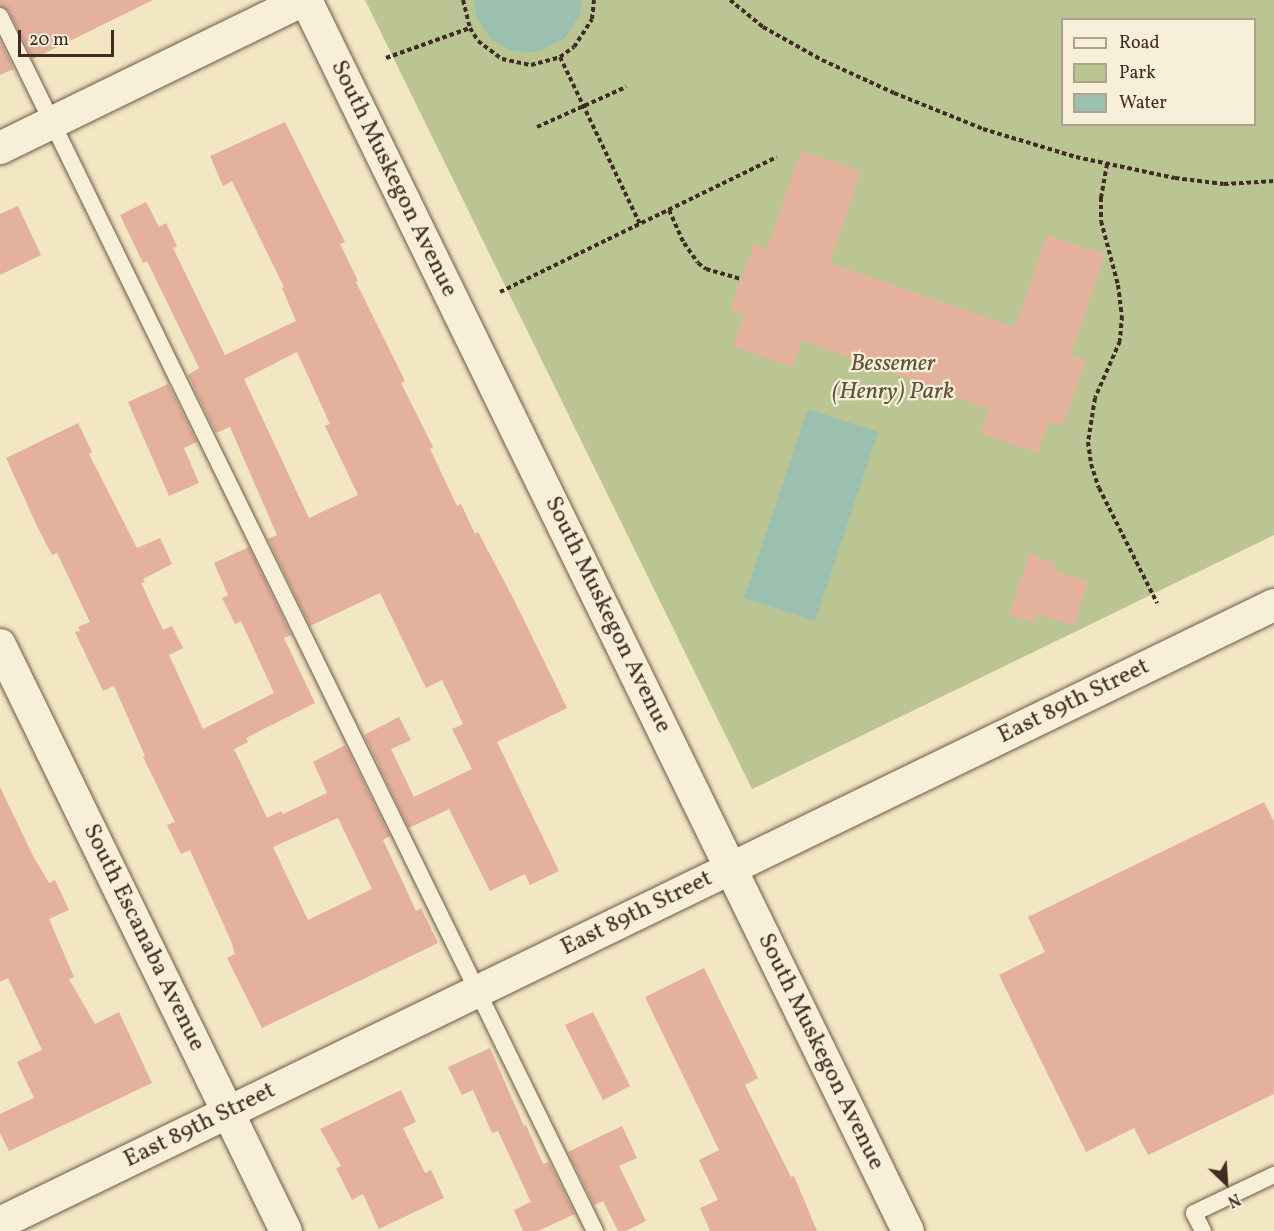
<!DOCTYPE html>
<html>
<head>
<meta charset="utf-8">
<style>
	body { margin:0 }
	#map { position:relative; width:1274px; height:1231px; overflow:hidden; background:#f3e6c2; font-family:Vollkorn,serif }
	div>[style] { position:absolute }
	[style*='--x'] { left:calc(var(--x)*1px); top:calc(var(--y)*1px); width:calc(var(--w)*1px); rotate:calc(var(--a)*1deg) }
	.green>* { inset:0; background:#bbc593 }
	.water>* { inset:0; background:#9cc0af }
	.building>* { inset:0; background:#e4b19d }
	.path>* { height:4px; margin-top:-2px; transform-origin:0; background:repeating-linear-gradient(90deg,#412b22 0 4.5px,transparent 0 7.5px) }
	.roads { filter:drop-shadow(0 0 2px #6e5a4a) drop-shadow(0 0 2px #6e5a4a) }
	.lane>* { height:16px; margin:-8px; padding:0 8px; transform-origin:8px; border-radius:8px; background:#f7efd7 }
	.street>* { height:32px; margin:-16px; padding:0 16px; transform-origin:16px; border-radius:16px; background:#f7efd7 }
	span { translate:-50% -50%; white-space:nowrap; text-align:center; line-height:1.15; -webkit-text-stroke:4.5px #f7efd7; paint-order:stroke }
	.street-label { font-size:24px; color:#412b22 }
	.park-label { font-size:24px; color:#60523e; font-style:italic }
	.legend { position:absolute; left:1061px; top:18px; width:195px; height:108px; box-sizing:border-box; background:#f7efd7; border:2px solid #aea18f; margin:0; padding:8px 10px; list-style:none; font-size:18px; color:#412b22 }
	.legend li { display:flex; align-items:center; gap:12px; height:30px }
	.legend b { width:30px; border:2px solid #aea18f }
	.north { position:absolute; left:1196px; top:1153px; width:60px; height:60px; -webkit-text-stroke:4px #f7efd7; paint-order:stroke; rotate:155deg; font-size:16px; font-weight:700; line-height:24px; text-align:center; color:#412b22 }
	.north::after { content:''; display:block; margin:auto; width:21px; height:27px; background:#412b22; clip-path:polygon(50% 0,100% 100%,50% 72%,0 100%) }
	.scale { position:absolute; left:18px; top:30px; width:96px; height:27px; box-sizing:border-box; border:3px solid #412b22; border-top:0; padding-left:8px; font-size:18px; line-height:21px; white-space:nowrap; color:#412b22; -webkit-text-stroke:4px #f7efd7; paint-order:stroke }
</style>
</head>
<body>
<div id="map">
	<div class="green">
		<div style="clip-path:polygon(evenodd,365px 0,1274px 0,1274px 535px,752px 789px,365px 0,1062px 20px,1254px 20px,1254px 124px,1062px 124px,1062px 20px)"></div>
	</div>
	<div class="water">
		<div style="clip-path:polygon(474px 0,582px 0,580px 14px,565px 38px,540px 51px,525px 53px,510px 50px,495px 42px,485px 31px,477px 18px)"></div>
		<div style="clip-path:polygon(808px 409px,878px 432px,815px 621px,744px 598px)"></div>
	</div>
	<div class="building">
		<div style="clip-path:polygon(0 0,153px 0,33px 59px,9px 11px,0 6px)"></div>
		<div style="clip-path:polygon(0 40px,14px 69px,0 75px)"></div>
		<div style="clip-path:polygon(evenodd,285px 122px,345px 242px,340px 244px,358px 281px,356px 282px,405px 381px,401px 383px,433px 447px,430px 449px,457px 506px,461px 504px,475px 534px,478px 532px,513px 598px,567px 708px,497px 742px,559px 871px,530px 885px,525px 874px,490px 891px,449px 809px,409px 828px,364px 735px,399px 717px,411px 740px,391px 749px,414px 797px,472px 769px,452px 729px,463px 724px,442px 680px,426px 688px,380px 593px,310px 626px,268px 539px,277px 535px,230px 427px,216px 433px,188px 375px,199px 368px,147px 261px,143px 263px,120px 215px,146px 202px,159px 227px,166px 223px,177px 246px,173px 248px,225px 355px,296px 321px,282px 288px,284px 287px,232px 181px,223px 186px,210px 156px,285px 122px,297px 352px,330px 424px,325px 426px,358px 495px,309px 518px,244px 379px,297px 352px)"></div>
		<div style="clip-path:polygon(801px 151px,861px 171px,830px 263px,1015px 327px,1047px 235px,1105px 254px,1071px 355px,1086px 360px,1063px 426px,1049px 421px,1038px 453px,980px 433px,989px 409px,802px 340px,793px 367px,733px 346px,744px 315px,730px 311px,741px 279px,754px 244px,767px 249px)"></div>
		<div style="clip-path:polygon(18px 206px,41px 255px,0 275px,0 214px)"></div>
		<div style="clip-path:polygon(168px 384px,197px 442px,184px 448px,199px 483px,169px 496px,128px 402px)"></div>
		<div style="clip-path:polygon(evenodd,78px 423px,92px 452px,89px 454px,137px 548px,160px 538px,172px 564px,143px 579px,145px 582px,141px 583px,163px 630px,172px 626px,183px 648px,169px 655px,203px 729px,274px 693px,241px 621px,235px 624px,222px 598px,228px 595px,214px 563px,249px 547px,291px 635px,284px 638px,315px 703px,246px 738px,248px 742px,234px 749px,267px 818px,281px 811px,283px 814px,327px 793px,313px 762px,345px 745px,390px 836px,383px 840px,399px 874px,416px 911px,421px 908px,438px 943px,262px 1028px,227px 958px,235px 954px,231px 941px,190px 850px,181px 854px,167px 825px,175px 822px,143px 757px,145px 756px,114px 686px,103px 691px,75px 632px,80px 631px,78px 627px,90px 622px,57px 553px,52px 555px,37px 526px,6px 458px,78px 423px,338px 818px,372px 889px,308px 920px,273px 847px,338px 818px)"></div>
		<div style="clip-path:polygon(1029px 554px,1056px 563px,1054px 570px,1088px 582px,1074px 626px,1038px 614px,1034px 623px,1009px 615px)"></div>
		<div style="clip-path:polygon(0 787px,32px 854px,49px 883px,55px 880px,69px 910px,49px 919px,74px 977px,69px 979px,95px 1024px,119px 1012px,152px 1083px,9px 1151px,0 1133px,0 1114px,34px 1098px,17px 1062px,42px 1050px,8px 978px,0 982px)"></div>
		<div style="clip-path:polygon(1264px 802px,1274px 822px,1274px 1094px,1148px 1155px,1134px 1128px,1086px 1152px,999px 975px,1045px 952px,1028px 917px)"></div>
		<div style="clip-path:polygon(704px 968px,758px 1078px,745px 1085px,791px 1177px,794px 1176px,817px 1231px,710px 1231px,700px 1208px,718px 1200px,699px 1160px,719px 1150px,645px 997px)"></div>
		<div style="clip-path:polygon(593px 1012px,630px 1086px,603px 1100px,565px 1025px)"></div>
		<div style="clip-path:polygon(490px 1048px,524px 1126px,526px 1125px,543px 1164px,549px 1162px,575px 1214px,538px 1231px,523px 1231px,514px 1210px,531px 1202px,498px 1131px,492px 1133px,473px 1090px,462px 1095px,448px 1067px)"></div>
		<div style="clip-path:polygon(401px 1090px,416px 1122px,403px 1128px,425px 1173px,431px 1170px,444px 1198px,379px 1229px,363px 1194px,352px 1200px,336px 1168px,341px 1166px,320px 1129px)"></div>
		<div style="clip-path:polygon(622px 1126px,637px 1158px,619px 1166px,646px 1221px,626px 1231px,618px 1231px,603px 1201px,594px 1205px,568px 1152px)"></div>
	</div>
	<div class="path">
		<div style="--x:463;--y:0;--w:29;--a:76"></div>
		<div style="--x:470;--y:28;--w:15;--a:58"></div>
		<div style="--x:478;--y:41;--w:30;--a:37"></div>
		<div style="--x:502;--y:59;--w:30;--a:12"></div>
		<div style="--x:531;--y:65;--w:30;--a:-15"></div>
		<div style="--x:560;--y:57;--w:17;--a:-36"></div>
		<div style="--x:574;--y:47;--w:33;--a:-57"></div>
		<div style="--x:592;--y:19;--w:19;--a:-84"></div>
		<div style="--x:730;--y:0;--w:43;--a:39.3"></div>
		<div style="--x:763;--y:27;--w:68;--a:29.2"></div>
		<div style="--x:822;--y:60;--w:79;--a:24.6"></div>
		<div style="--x:894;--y:93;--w:96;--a:22"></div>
		<div style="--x:983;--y:129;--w:97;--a:16.8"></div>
		<div style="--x:1076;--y:157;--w:101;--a:12"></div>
		<div style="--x:1175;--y:178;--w:49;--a:7"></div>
		<div style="--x:1224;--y:184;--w:50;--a:-3.4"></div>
		<div style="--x:560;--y:57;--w:185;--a:64.4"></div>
		<div style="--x:386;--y:58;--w:89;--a:-19.7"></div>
		<div style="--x:537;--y:127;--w:98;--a:-24.2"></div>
		<div style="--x:1107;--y:164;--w:34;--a:100"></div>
		<div style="--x:1101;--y:197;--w:24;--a:90"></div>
		<div style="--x:1101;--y:221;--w:66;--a:75.1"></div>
		<div style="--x:1118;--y:285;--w:31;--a:83"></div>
		<div style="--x:1122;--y:316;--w:25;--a:95"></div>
		<div style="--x:1120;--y:341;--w:62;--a:113.7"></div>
		<div style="--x:1095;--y:398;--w:45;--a:99"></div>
		<div style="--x:1088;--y:442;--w:22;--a:82"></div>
		<div style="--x:1091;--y:464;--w:25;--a:72"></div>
		<div style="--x:1099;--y:488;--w:129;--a:63.2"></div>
		<div style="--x:669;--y:210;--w:36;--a:66"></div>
		<div style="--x:684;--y:243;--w:24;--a:55"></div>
		<div style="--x:698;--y:263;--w:10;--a:37"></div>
		<div style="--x:706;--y:269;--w:36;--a:16"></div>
		<div style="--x:500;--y:292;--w:308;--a:-26"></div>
	</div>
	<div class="roads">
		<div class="lane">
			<div style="--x:0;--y:16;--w:1353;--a:63.91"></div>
			<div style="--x:1203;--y:1231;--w:20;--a:-117"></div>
			<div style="--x:1194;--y:1213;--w:89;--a:-25.4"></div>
		</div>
		<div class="street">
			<div style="--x:306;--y:0;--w:1370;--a:63.94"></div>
			<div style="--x:0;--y:148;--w:338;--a:-26"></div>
			<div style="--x:0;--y:645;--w:652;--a:63.99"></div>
			<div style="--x:0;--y:1223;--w:1416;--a:-25.88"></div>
		</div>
	</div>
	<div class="street-label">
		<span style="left:393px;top:179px;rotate:64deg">South Muskegon Avenue</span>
		<span style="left:607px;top:615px;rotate:64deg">South Muskegon Avenue</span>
		<span style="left:1074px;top:702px;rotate:-26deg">East 89th Street</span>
		<span style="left:637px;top:914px;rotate:-26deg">East 89th Street</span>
		<span style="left:143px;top:938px;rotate:64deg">South Escanaba Avenue</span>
		<span style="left:820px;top:1052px;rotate:64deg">South Muskegon Avenue</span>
		<span style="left:200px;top:1126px;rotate:-26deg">East 89th Street</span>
	</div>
	<div class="park-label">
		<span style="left:893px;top:379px">Bessemer<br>(Henry) Park</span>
	</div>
	<ul class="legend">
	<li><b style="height:8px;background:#f7efd7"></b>Road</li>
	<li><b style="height:16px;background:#bbc593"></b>Park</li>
	<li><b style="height:16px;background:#9cc0af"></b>Water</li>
	</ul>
	<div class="north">N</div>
	<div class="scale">20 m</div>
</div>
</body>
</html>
